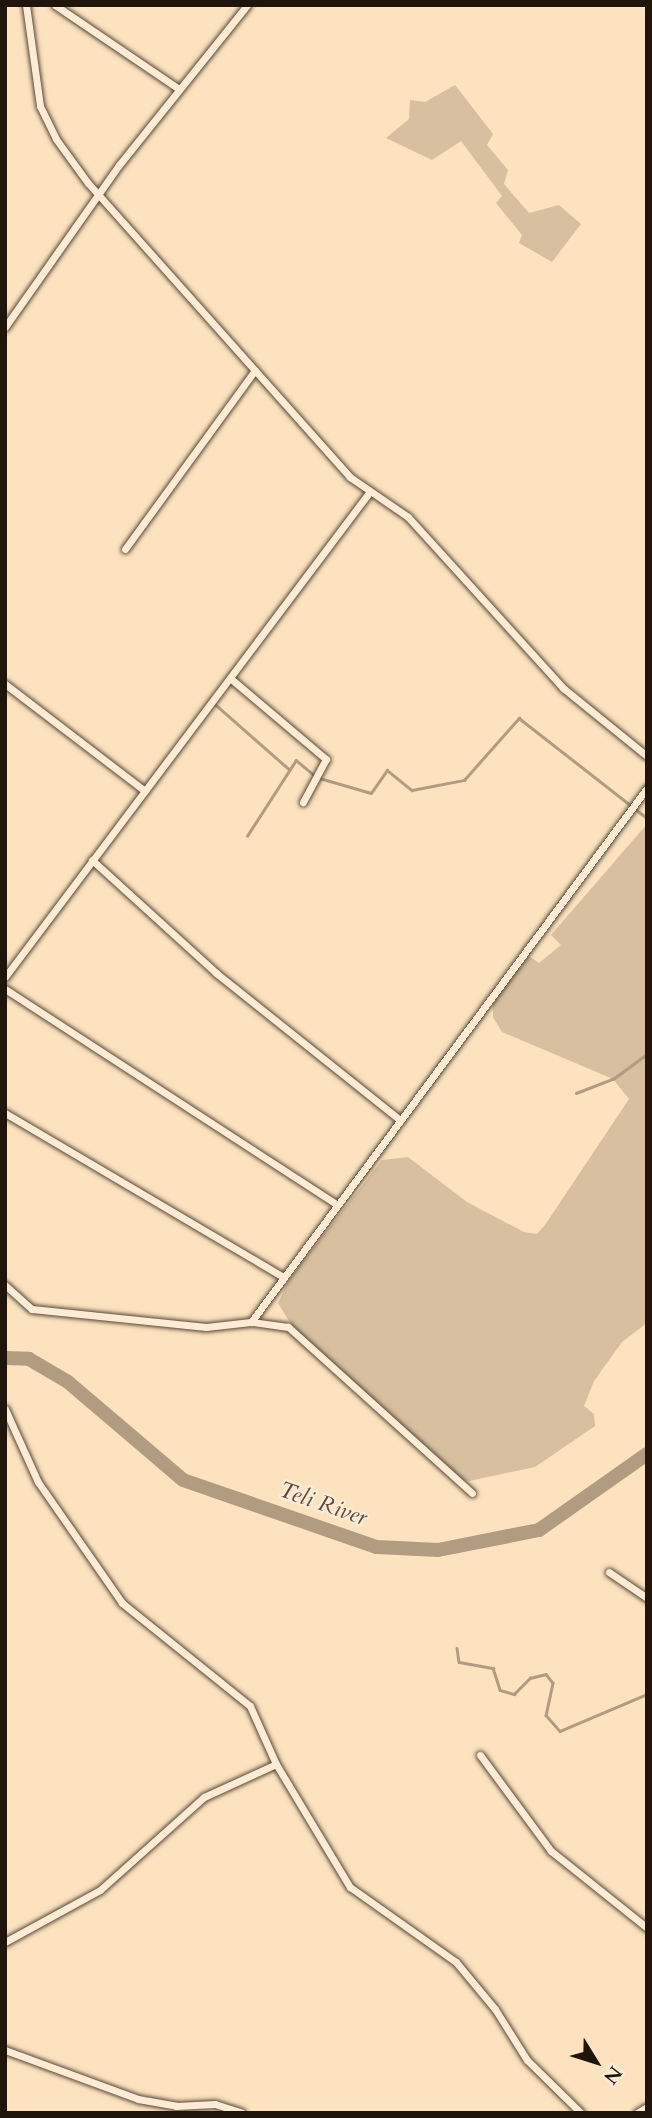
<!DOCTYPE html>
<html>
<head>
<meta charset="utf-8">
<style>
	body { margin:0 }
	#map { position:relative; width:652px; height:2118px; overflow:hidden; background:#fce2bf; font-family:Cardo,serif }
	div>[style] { position:absolute }
	[style*='--x'] { left:calc(var(--x)*1px); top:calc(var(--y)*1px); width:calc(var(--w)*1px); rotate:calc(var(--a)*1deg) }
	.green>* { inset:0; background:#d7bfa0 }
	.stream>* { height:2.5px; margin:-1.25px; padding:0 1.25px; transform-origin:1.25px; border-radius:1.25px; background:#b19c82 }
	.river>* { height:14px; margin:-7px; padding:0 7px; transform-origin:7px; border-radius:7px; background:#b19c82 }
	.roads { filter:drop-shadow(0 0 2px #574838) drop-shadow(0 0 2px #574838) }
	.minor>* { height:7px; margin:-3.5px; padding:0 3.5px; transform-origin:3.5px; border-radius:3.5px; background:#fdecd5 }
	span { translate:-50% -50%; white-space:nowrap; text-align:center; line-height:1.15; -webkit-text-stroke:5px #fdecd5; paint-order:stroke }
	.water-label { font-size:23px; color:#5a4b3b; font-style:italic }
	.frame { position:absolute; inset:0; border:7px solid #20150b; pointer-events:none }
	.north { position:absolute; left:561px; top:2027px; width:70px; height:70px; -webkit-text-stroke:5px #fdecd5; paint-order:stroke; rotate:128deg; font-size:19px; font-weight:700; line-height:28px; text-align:center; color:#20150b }
	.north::after { content:''; display:block; margin:auto; width:24px; height:32px; background:#20150b; clip-path:polygon(50% 0,100% 100%,50% 72%,0 100%) }
</style>
</head>
<body>
<div id="map">
	<div class="green">
		<div style="clip-path:polygon(455px 85px,493px 134px,487px 145px,508px 170px,504px 184px,529px 213px,559px 205px,581px 224px,552px 262px,519px 243px,522px 235px,496px 203px,502px 196px,461px 141px,432px 160px,386px 138px,409px 119px,410px 100px,425px 102px)"></div>
		<div style="clip-path:polygon(647px 824px,647px 1323px,622px 1342px,594px 1381px,584px 1406px,594px 1414px,595px 1426px,535px 1467px,469px 1481px,452px 1479px,305px 1347px,278px 1303px,290px 1278px,382px 1160px,408px 1157px,467px 1202px,524px 1232px,537px 1234px,545px 1225px,629px 1099px,613px 1079px,502px 1032px,493px 1017px,493px 1002px,529px 956px,539px 963px,561px 945px,551px 935px)"></div>
	</div>
	<div class="stream">
		<div style="--x:216;--y:705;--w:98;--a:41.3"></div>
		<div style="--x:247;--y:836;--w:90;--a:-57.2"></div>
		<div style="--x:296;--y:760;--w:26;--a:40"></div>
		<div style="--x:316;--y:777;--w:57;--a:16.2"></div>
		<div style="--x:371;--y:793;--w:28;--a:-55"></div>
		<div style="--x:387;--y:770;--w:32;--a:39"></div>
		<div style="--x:412;--y:790;--w:53;--a:-10.9"></div>
		<div style="--x:464;--y:780;--w:83;--a:-48.4"></div>
		<div style="--x:519;--y:718;--w:162;--a:38"></div>
		<div style="--x:576;--y:1093;--w:40;--a:-21"></div>
		<div style="--x:613;--y:1079;--w:42;--a:-36.3"></div>
		<div style="--x:457;--y:1648;--w:14;--a:82"></div>
		<div style="--x:459;--y:1662;--w:35;--a:10"></div>
		<div style="--x:493;--y:1668;--w:23;--a:72"></div>
		<div style="--x:500;--y:1690;--w:15;--a:16"></div>
		<div style="--x:514;--y:1694;--w:23;--a:-45"></div>
		<div style="--x:530;--y:1678;--w:16;--a:-14"></div>
		<div style="--x:546;--y:1674;--w:11;--a:52"></div>
		<div style="--x:553;--y:1683;--w:33;--a:102"></div>
		<div style="--x:546;--y:1715;--w:21;--a:49"></div>
		<div style="--x:560;--y:1731;--w:95;--a:-23"></div>
	</div>
	<div class="river">
		<div style="--x:5;--y:1358;--w:24;--a:2"></div>
		<div style="--x:29;--y:1359;--w:45;--a:30.5"></div>
		<div style="--x:68;--y:1382;--w:151;--a:40.4"></div>
		<div style="--x:183;--y:1480;--w:205;--a:19.1"></div>
		<div style="--x:377;--y:1547;--w:61;--a:2.8"></div>
		<div style="--x:438;--y:1550;--w:103;--a:-11.2"></div>
		<div style="--x:539;--y:1530;--w:132;--a:-35.1"></div>
	</div>
	<div class="roads">
		<div class="minor">
			<div style="--x:26;--y:5;--w:102;--a:82.1"></div>
			<div style="--x:40;--y:106;--w:37;--a:64"></div>
			<div style="--x:56;--y:139;--w:54;--a:54"></div>
			<div style="--x:88;--y:183;--w:394;--a:48.3"></div>
			<div style="--x:350;--y:477;--w:70;--a:34.6"></div>
			<div style="--x:408;--y:517;--w:231;--a:47.8"></div>
			<div style="--x:563;--y:688;--w:108;--a:39"></div>
			<div style="--x:55;--y:5;--w:150;--a:34.1"></div>
			<div style="--x:5;--y:327;--w:198;--a:-54.9"></div>
			<div style="--x:119;--y:165;--w:205;--a:-51.3"></div>
			<div style="--x:125;--y:549;--w:221;--a:-54"></div>
			<div style="--x:230;--y:678;--w:126;--a:40.2"></div>
			<div style="--x:326;--y:759;--w:49;--a:118.1"></div>
			<div style="--x:5;--y:684;--w:176;--a:37.4"></div>
			<div style="--x:92;--y:860;--w:168;--a:42.3"></div>
			<div style="--x:216;--y:973;--w:236;--a:38.6"></div>
			<div style="--x:5;--y:977;--w:604;--a:-53.07"></div>
			<div style="--x:5;--y:989;--w:396;--a:33"></div>
			<div style="--x:5;--y:1113;--w:323;--a:30.5"></div>
			<div style="--x:5;--y:1285;--w:36;--a:42"></div>
			<div style="--x:32;--y:1309;--w:175;--a:5.9"></div>
			<div style="--x:206;--y:1327;--w:45;--a:-6.3"></div>
			<div style="--x:5;--y:1409;--w:80;--a:65.7"></div>
			<div style="--x:38;--y:1482;--w:147;--a:55.2"></div>
			<div style="--x:122;--y:1603;--w:164;--a:38.8"></div>
			<div style="--x:250;--y:1706;--w:64;--a:65.9"></div>
			<div style="--x:276;--y:1764;--w:144;--a:59"></div>
			<div style="--x:350;--y:1887;--w:130;--a:35.3"></div>
			<div style="--x:456;--y:1962;--w:61;--a:50.3"></div>
			<div style="--x:495;--y:2009;--w:60;--a:57.9"></div>
			<div style="--x:527;--y:2060;--w:76;--a:44.5"></div>
			<div style="--x:472;--y:1493;--w:248;--a:-137.9"></div>
			<div style="--x:288;--y:1327;--w:37;--a:-172"></div>
			<div style="--x:251;--y:1322;--w:665;--a:-53.44"></div>
			<div style="--x:609;--y:1572;--w:46;--a:34.4"></div>
			<div style="--x:480;--y:1755;--w:119;--a:53.5"></div>
			<div style="--x:551;--y:1851;--w:123;--a:38.7"></div>
			<div style="--x:5;--y:1942;--w:108;--a:-28.7"></div>
			<div style="--x:100;--y:1890;--w:140;--a:-41.8"></div>
			<div style="--x:204;--y:1797;--w:79;--a:-24.6"></div>
			<div style="--x:5;--y:2050;--w:142;--a:20.2"></div>
			<div style="--x:138;--y:2099;--w:39;--a:10"></div>
			<div style="--x:176;--y:2106;--w:39;--a:-3"></div>
			<div style="--x:215;--y:2104;--w:28;--a:18"></div>
			<div style="--x:637;--y:2113;--w:12;--a:-31"></div>
		</div>
	</div>
	<div class="water-label">
		<span style="left:323px;top:1504px;rotate:19deg">Teli River</span>
	</div>
	<div class="frame"></div>
	<div class="north">N</div>
</div>
</body>
</html>
